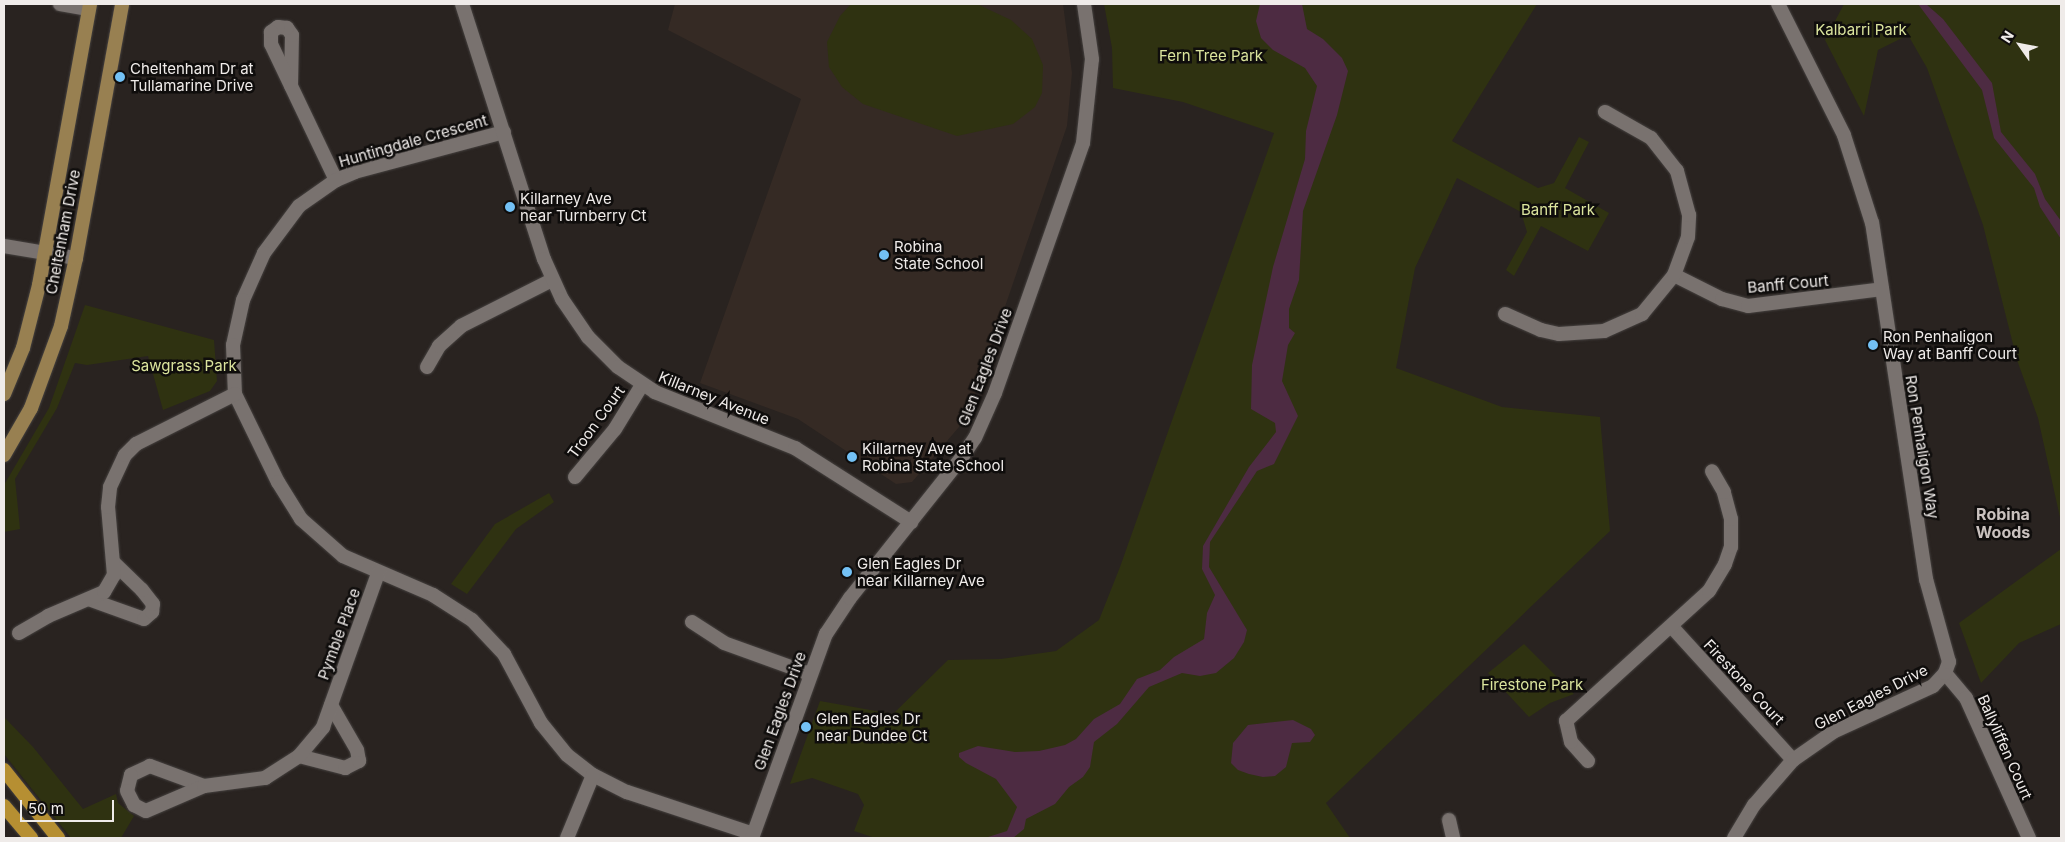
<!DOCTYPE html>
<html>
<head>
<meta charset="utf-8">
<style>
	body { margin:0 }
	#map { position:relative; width:2065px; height:842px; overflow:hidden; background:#292320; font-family:Inter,sans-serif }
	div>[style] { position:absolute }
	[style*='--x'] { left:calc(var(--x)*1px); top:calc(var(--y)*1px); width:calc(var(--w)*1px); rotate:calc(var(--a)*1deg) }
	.built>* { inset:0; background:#352a24 }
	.green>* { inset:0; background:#2f3211 }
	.water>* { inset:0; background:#4d2b42 }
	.roads { filter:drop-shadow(0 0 1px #464240) drop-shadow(0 0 1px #464240) }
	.minor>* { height:14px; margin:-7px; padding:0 7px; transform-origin:7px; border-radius:7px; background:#79726f }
	.tertiary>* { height:14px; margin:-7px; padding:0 7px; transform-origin:7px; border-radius:7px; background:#79726f }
	.secondary>* { height:14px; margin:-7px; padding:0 7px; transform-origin:7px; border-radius:7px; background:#988051 }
	.primary>* { height:14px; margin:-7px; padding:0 7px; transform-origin:7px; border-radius:7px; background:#b68f32 }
	.dots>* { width:14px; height:14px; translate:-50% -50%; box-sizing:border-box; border:2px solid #0f0d0c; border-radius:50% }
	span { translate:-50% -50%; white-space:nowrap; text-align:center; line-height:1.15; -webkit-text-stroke:5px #0f0d0c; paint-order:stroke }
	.park-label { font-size:15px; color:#dbe49d }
	.poi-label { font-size:15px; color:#efebe9 }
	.left { translate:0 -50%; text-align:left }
	.street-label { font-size:15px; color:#efebe9 }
	.neighbourhood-label { font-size:16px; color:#cac2bf; font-weight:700 }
	.frame { position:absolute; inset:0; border:5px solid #efebe9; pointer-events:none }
	.north { position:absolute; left:1995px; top:20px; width:50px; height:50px; -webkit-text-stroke:4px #0f0d0c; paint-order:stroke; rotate:303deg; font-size:14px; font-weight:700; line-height:20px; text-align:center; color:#efebe9 }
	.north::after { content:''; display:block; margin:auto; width:18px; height:22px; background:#efebe9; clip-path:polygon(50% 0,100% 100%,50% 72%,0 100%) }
	.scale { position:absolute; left:20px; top:800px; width:94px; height:22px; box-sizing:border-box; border:2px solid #efebe9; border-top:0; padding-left:6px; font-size:15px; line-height:18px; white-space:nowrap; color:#efebe9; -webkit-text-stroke:4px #0f0d0c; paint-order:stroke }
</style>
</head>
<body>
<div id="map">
	<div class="built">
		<div style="clip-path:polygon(675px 4px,1063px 4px,1072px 73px,1067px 126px,974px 397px,959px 427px,912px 482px,896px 484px,798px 419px,700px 383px,801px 99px,668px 30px)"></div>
	</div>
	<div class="green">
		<div style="clip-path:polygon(851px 4px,977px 4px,1011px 20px,1032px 39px,1043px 65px,1042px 93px,1035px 107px,1013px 124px,957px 136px,863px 104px,842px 87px,829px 67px,827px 42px,840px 16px)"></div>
		<div style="clip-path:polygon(1104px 4px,1537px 4px,1452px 141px,1538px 188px,1554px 183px,1579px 137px,1589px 142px,1565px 188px,1609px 213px,1588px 251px,1541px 226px,1514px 276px,1506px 270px,1527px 232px,1521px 212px,1457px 178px,1415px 268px,1396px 368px,1502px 407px,1600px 417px,1610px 531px,1326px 803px,1350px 838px,875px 838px,854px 831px,864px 805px,858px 794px,812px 778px,790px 784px,820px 701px,893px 714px,948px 660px,1001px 659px,1056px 651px,1099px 620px,1120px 567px,1274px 133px,1183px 102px,1113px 88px,1112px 48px)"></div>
		<div style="clip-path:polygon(1844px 4px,2061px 4px,2061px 522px,2038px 418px,2017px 360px,1983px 225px,1927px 68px,1908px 35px,1878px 50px,1864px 116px,1825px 40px)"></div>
		<div style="clip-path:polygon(85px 305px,214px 340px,217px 381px,210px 391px,163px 410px,148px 356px,87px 365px,75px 363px,57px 408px,15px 479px,20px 529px,4px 532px,4px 485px,49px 408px)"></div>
		<div style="clip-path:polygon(549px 493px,554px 502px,516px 529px,467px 594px,451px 584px,495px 524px)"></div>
		<div style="clip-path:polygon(2061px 549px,2061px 624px,2019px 643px,1981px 683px,1959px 623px)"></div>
		<div style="clip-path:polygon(1524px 644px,1574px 694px,1550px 703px,1529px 717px,1488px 673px)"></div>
		<div style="clip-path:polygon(4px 717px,33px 747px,83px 809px,116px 794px,118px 803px,134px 816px,121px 838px,71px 838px,4px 754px)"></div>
	</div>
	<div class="water">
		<div style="clip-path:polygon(1260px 4px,1302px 4px,1307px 29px,1323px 39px,1342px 58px,1348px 71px,1337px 115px,1303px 211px,1299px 280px,1289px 309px,1289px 328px,1295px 333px,1288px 345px,1282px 381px,1298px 416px,1274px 464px,1257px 471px,1210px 542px,1209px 567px,1247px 630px,1244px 642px,1234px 658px,1216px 673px,1200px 676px,1182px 673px,1149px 687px,1117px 724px,1094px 742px,1090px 767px,1083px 777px,1069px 787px,1055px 804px,1026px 819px,1024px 829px,1013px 838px,970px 838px,988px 837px,1007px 831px,1017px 807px,996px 779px,966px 763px,959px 757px,959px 753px,978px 746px,1015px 752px,1039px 751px,1065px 745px,1076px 739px,1094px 719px,1120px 704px,1137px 679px,1160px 670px,1174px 657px,1204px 639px,1207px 613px,1215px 595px,1202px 569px,1203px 546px,1249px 467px,1276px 432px,1275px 423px,1251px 409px,1252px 365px,1273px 267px,1305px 159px,1306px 131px,1317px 86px,1305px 68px,1273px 50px,1261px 38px,1256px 21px)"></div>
		<div style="clip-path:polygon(1918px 4px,1926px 4px,1943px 19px,1992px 83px,2001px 132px,2035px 174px,2045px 199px,2061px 221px,2061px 239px,2040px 207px,2034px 188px,1994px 138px,1982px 90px)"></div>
		<div style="clip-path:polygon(1293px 720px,1311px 729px,1315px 735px,1310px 742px,1292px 743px,1286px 767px,1275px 776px,1263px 777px,1249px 774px,1238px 770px,1231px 763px,1233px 743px,1248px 725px)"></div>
	</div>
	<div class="roads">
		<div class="minor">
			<div style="--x:60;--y:4;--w:29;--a:10"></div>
			<div style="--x:291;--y:86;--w:51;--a:-88.9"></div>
			<div style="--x:292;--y:35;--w:9;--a:-126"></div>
			<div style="--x:287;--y:28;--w:9;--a:-174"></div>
			<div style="--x:278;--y:27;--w:9;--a:144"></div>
			<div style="--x:271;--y:32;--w:12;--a:90"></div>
			<div style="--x:271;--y:44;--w:151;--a:64.5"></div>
			<div style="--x:504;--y:132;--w:154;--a:165"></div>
			<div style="--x:355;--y:172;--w:21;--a:157"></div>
			<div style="--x:336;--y:180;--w:45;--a:144.9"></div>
			<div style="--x:299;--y:206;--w:59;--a:126.7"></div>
			<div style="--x:264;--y:253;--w:51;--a:114.1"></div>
			<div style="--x:243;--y:300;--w:46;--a:102.5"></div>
			<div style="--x:233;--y:345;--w:49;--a:87.7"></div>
			<div style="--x:235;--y:394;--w:98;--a:64"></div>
			<div style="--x:278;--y:482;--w:44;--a:58.1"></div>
			<div style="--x:301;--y:519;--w:56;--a:41.4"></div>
			<div style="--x:343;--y:556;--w:98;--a:23.4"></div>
			<div style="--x:433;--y:595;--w:46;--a:32.7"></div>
			<div style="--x:472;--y:620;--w:47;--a:46.7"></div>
			<div style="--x:504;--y:654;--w:78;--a:61.8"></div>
			<div style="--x:541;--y:723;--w:41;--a:50.9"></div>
			<div style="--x:567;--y:755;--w:33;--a:38"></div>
			<div style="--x:593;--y:775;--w:38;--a:27"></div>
			<div style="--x:627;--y:792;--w:133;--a:18.4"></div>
			<div style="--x:4;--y:246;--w:73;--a:9.5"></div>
			<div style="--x:1674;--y:275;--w:54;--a:26.6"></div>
			<div style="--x:1722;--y:299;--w:27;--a:15"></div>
			<div style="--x:1748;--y:306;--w:135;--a:-7.2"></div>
			<div style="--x:1505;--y:314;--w:39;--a:24"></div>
			<div style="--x:1541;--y:330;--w:18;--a:13"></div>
			<div style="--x:1559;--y:334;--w:45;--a:-3.8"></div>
			<div style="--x:1604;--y:331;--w:42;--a:-24.1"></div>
			<div style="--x:1642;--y:314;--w:50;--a:-50.6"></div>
			<div style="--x:1674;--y:275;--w:40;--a:-69.8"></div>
			<div style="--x:1688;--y:237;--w:22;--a:-87"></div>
			<div style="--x:1689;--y:215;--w:46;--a:-105.3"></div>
			<div style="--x:1677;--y:171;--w:42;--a:-128.2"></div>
			<div style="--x:1651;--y:138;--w:53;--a:-150.5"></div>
			<div style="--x:427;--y:367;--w:24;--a:-60"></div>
			<div style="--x:439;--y:346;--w:30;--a:-42"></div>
			<div style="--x:461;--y:326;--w:102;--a:-26.8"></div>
			<div style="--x:575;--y:477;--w:62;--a:-50.2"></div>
			<div style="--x:615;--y:429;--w:52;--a:-58.5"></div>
			<div style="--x:91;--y:600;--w:56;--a:19.7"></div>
			<div style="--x:144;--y:619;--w:11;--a:-41"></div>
			<div style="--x:152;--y:612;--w:8;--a:-83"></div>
			<div style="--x:153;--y:604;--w:18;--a:-128"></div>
			<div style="--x:142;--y:590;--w:39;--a:-136"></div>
			<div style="--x:692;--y:622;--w:38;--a:33"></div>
			<div style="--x:724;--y:643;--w:91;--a:19.8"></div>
			<div style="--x:1672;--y:627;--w:180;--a:47.7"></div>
			<div style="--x:19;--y:633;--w:34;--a:-30"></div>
			<div style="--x:48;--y:616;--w:61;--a:-23.2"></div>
			<div style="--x:104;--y:592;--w:20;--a:-60"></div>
			<div style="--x:114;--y:575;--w:68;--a:-95"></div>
			<div style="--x:108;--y:507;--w:20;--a:-84"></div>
			<div style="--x:110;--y:487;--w:35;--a:-65"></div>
			<div style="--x:125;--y:455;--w:16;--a:-45"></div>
			<div style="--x:136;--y:444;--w:111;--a:-26.8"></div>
			<div style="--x:1945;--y:673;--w:33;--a:50"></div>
			<div style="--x:1966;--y:698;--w:154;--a:65.8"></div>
			<div style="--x:299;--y:756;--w:48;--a:14.6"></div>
			<div style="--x:345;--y:768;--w:16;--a:-27"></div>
			<div style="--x:359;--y:761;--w:11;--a:-100"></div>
			<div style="--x:357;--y:750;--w:52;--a:-120"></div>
			<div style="--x:1588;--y:761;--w:25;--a:-132"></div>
			<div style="--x:1571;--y:742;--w:22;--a:-103"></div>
			<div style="--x:1566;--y:721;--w:193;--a:-42.3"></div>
			<div style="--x:1709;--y:591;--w:31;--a:-59"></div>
			<div style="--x:1725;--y:564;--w:18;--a:-71"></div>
			<div style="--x:1731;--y:547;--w:28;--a:-90"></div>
			<div style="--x:1731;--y:519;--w:28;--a:-105"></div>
			<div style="--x:1724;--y:492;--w:24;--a:-120"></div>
			<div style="--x:204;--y:786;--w:58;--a:-159.7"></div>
			<div style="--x:150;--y:766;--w:21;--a:155"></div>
			<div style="--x:131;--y:775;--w:16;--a:104"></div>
			<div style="--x:127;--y:791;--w:16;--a:63"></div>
			<div style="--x:134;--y:805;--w:13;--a:27"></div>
			<div style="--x:146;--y:811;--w:63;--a:-23.3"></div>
			<div style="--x:204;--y:786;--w:62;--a:-7.5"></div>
			<div style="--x:265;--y:778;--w:40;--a:-32.9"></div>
			<div style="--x:299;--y:756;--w:38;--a:-50"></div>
			<div style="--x:323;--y:727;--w:164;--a:-70.3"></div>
			<div style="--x:1449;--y:820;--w:18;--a:77"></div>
			<div style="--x:567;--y:838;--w:68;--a:-67.6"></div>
		</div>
		<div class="tertiary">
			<div style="--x:462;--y:4;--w:268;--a:72.2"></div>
			<div style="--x:544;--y:259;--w:44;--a:65.8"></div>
			<div style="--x:562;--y:299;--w:46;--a:55.6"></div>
			<div style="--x:588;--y:337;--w:42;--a:45"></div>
			<div style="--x:618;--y:367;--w:45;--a:34"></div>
			<div style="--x:655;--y:392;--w:151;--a:21.8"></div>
			<div style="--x:795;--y:448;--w:138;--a:32.5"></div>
			<div style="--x:752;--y:838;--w:217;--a:-70.1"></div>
			<div style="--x:826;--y:634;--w:43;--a:-56.3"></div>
			<div style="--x:850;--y:598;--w:180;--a:-51.5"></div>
			<div style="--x:962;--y:457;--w:23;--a:-56"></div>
			<div style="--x:975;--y:438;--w:49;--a:-66"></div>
			<div style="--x:995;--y:393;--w:265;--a:-70.6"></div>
			<div style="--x:1083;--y:143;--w:84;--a:-83.9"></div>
			<div style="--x:1092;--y:59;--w:56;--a:-98.3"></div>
			<div style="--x:1734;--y:838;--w:39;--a:-59"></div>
			<div style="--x:1754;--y:805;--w:60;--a:-49.1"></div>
			<div style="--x:1793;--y:760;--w:49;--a:-35"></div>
			<div style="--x:1833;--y:732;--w:110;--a:-24.7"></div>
			<div style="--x:1933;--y:686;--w:18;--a:-47"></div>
			<div style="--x:1945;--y:673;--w:12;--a:-70"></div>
			<div style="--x:1949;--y:662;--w:86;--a:-105.5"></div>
			<div style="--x:1926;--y:579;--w:360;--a:-98.6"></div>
			<div style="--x:1872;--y:223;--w:92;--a:-107.7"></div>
			<div style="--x:1844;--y:135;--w:147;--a:-116.7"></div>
		</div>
		<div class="secondary">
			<div style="--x:4;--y:394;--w:50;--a:-67.6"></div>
			<div style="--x:23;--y:348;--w:65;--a:-75.7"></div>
			<div style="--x:39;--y:285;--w:286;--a:-79.7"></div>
			<div style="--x:4;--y:455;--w:54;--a:-60.1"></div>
			<div style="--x:31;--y:408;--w:87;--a:-69.9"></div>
			<div style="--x:61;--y:326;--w:70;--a:-77.6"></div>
			<div style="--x:76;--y:258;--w:258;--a:-79.7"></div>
		</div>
		<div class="primary">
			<div style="--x:4;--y:770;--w:87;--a:51.5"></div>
			<div style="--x:4;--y:806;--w:42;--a:49.8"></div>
		</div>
	</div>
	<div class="dots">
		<div style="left:120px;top:77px;background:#73c1f5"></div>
		<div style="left:510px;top:207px;background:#73c1f5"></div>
		<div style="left:884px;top:255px;background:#73c1f5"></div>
		<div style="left:1873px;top:345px;background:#73c1f5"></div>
		<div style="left:852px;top:457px;background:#73c1f5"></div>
		<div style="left:847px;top:572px;background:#73c1f5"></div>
		<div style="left:806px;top:727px;background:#73c1f5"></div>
	</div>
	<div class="park-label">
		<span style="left:1861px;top:30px">Kalbarri Park</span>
		<span style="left:1211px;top:56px">Fern Tree Park</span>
		<span style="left:1558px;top:210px">Banff Park</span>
		<span style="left:184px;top:366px">Sawgrass Park</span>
		<span style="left:1532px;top:685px">Firestone Park</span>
	</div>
	<div class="poi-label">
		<span class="left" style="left:130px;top:77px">Cheltenham Dr at<br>Tullamarine Drive</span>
		<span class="left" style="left:520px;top:207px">Killarney Ave<br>near Turnberry Ct</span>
		<span class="left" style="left:894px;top:255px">Robina<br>State School</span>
		<span class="left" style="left:1883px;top:345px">Ron Penhaligon<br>Way at Banff Court</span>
		<span class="left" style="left:862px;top:457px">Killarney Ave at<br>Robina State School</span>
		<span class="left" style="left:857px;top:572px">Glen Eagles Dr<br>near Killarney Ave</span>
		<span class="left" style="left:816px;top:727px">Glen Eagles Dr<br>near Dundee Ct</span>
	</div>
	<div class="street-label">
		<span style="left:413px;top:141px;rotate:-16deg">Huntingdale Crescent</span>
		<span style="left:63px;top:232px;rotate:-79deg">Cheltenham Drive</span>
		<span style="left:1788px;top:284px;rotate:-5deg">Banff Court</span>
		<span style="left:985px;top:367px;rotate:-69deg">Glen Eagles Drive</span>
		<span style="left:714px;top:398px;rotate:22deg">Killarney Avenue</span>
		<span style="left:596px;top:422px;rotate:-54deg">Troon Court</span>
		<span style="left:1922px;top:447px;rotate:81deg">Ron Penhaligon Way</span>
		<span style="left:339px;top:634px;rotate:-70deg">Pymble Place</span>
		<span style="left:1744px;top:682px;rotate:47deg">Firestone Court</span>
		<span style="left:1871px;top:697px;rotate:-27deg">Glen Eagles Drive</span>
		<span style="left:780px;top:711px;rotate:-70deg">Glen Eagles Drive</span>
		<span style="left:2005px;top:747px;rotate:66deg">Ballyliffen Court</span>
	</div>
	<div class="neighbourhood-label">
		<span style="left:2003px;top:523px">Robina<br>Woods</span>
	</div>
	<div class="frame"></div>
	<div class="north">N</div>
	<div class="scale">50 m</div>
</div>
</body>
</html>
